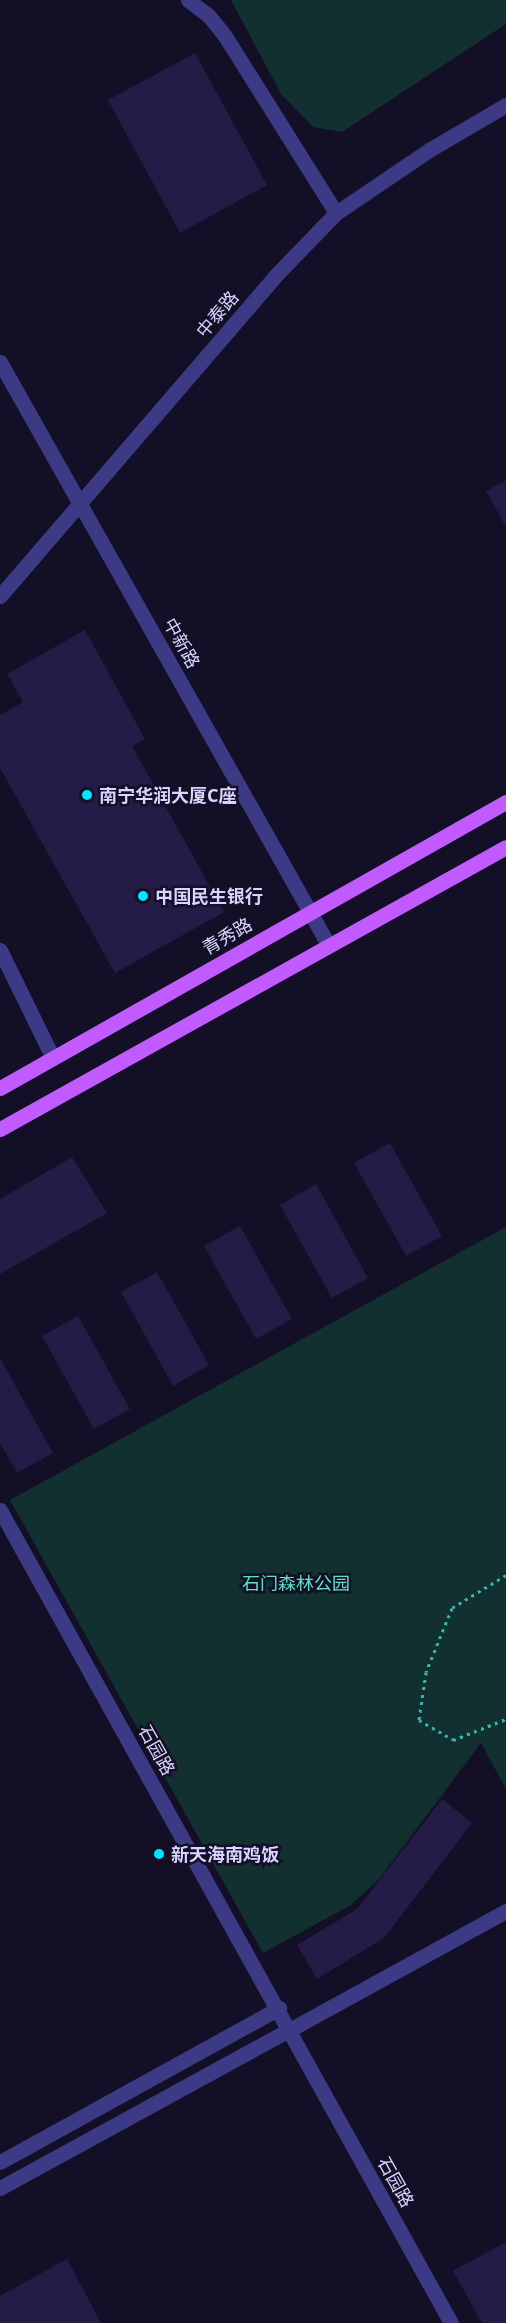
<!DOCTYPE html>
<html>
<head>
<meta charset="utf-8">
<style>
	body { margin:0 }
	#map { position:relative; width:506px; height:2323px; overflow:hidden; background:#130f26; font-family:"Open Sans","Noto Sans SC",sans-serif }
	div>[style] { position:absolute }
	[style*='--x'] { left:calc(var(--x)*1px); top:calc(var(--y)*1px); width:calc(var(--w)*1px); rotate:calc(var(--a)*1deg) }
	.green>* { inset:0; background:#12302f }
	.building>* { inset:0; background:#241b47 }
	.path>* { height:3px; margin-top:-1.5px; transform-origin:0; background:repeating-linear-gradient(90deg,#2fb8b0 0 3px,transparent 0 7.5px) }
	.minor>* { height:15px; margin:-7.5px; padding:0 7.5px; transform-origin:7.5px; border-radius:7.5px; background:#3d3a85 }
	.tertiary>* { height:15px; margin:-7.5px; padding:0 7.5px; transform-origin:7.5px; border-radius:7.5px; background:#3d3a85 }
	.primary>* { height:15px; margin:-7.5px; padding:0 7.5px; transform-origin:7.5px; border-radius:7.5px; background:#c25bff }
	.dots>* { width:16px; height:16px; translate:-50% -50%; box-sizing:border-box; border:3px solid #130f26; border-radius:50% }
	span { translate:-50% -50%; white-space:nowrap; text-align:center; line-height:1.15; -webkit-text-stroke:5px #130f26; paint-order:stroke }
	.street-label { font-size:18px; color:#d9d4ff }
	.poi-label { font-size:18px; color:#d9d4ff; font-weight:700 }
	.left { translate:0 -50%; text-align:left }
	.park-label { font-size:18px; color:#5fe0c0 }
</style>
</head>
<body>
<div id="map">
	<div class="green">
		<div style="clip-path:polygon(231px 0,506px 0,506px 24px,342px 132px,313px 127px,281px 94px)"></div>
		<div style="clip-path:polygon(506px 1227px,506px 1789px,481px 1743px,379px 1879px,351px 1905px,263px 1953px,10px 1500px)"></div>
	</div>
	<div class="building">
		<div style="clip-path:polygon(195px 53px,267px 185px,180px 233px,108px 100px)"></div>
		<div style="clip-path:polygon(506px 480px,506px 527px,486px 491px)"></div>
		<div style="clip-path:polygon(85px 630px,145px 739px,132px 746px,224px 912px,115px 973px,0 768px,0 715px,23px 702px,7px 674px)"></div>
		<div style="clip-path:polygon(390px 1143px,442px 1236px,406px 1256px,354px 1163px)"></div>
		<div style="clip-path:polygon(72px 1157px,107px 1213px,0 1274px,0 1199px)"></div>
		<div style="clip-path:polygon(316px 1184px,368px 1278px,332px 1298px,280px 1205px)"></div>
		<div style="clip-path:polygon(240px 1226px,292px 1319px,256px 1339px,204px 1246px)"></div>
		<div style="clip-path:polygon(157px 1272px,209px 1365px,173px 1386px,121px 1292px)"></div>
		<div style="clip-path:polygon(78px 1316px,130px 1409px,94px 1429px,42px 1336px)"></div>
		<div style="clip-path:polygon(0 1358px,53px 1453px,17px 1473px,0 1443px)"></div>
		<div style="clip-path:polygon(442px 1799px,472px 1823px,384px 1938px,317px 1979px,297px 1945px,357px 1909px)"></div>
		<div style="clip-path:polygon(506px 2242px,506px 2323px,482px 2323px,453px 2271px)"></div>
		<div style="clip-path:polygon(67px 2259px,101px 2323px,0 2323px,0 2296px)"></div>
	</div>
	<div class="path">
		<div style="--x:506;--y:1575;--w:63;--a:148.6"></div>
		<div style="--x:452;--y:1608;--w:69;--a:112.1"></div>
		<div style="--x:426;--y:1672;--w:49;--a:98.3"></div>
		<div style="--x:419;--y:1720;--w:39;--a:30"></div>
		<div style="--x:453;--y:1740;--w:57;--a:-21.6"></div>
	</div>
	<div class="minor">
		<div style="--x:188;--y:0;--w:26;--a:37"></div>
		<div style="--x:209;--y:16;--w:26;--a:51"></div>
		<div style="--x:225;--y:36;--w:209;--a:57.9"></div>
		<div style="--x:0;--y:362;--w:668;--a:60.6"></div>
		<div style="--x:0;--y:596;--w:421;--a:-49.3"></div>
		<div style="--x:274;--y:277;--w:89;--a:-45.9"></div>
		<div style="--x:336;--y:213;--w:112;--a:-34.1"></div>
		<div style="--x:429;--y:150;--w:89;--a:-30.3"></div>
		<div style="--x:0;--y:950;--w:120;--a:63.9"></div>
		<div style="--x:0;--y:1510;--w:930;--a:60.98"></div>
		<div style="--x:291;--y:2029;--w:245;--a:-28.8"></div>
	</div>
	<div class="tertiary">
		<div style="--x:0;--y:2162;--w:319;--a:-28.9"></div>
		<div style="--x:0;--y:2188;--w:332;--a:-28.7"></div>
	</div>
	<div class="primary">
		<div style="--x:0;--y:1088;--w:581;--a:-29.48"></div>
		<div style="--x:0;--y:1129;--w:579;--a:-29.13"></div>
	</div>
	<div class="dots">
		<div style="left:87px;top:795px;background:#00e5ff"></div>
		<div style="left:143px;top:896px;background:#00e5ff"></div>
		<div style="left:159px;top:1854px;background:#00e5ff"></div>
	</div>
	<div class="street-label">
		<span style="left:217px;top:314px;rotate:-50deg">中泰路</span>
		<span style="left:182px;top:643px;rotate:61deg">中新路</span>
		<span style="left:227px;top:936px;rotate:-30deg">青秀路</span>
		<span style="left:157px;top:1750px;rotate:61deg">石园路</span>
		<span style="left:396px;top:2182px;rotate:61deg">石园路</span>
	</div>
	<div class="poi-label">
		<span class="left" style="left:99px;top:795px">南宁华润大厦C座</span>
		<span class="left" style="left:155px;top:896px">中国民生银行</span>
		<span class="left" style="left:171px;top:1854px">新天海南鸡饭</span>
	</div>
	<div class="park-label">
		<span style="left:296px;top:1583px">石门森林公园</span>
	</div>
</div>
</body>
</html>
